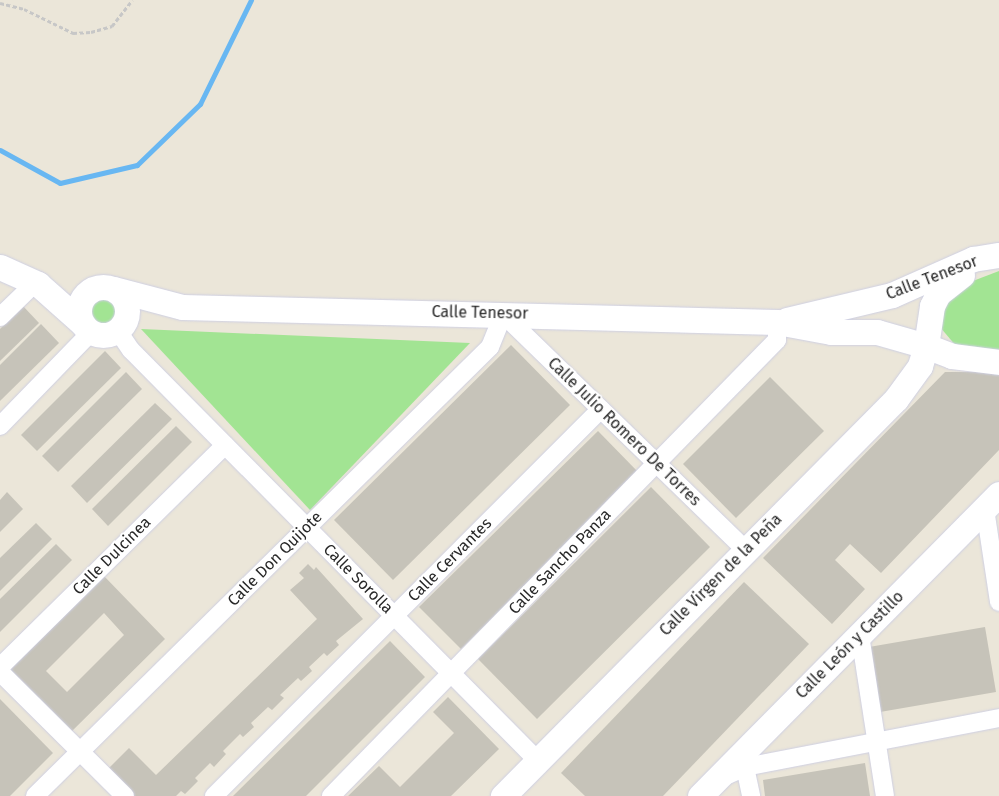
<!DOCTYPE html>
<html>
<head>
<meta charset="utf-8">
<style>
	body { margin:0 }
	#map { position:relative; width:999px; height:796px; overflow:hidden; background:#ebe6d9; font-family:"Fira Sans",sans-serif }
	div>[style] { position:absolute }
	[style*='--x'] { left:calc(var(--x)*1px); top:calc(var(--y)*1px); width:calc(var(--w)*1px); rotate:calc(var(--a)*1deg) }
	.green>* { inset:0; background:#a2e493 }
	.round { border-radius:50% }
	.stream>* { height:5px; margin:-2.5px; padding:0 2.5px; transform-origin:2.5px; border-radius:2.5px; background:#68b7f2 }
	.building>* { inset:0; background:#c6c3b9 }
	.path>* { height:3px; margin-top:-1.5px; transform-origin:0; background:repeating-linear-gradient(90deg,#c7c7c7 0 4px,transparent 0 6.5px) }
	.roads { filter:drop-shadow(0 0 1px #cecfe2) drop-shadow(0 0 1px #cecfe2) }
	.street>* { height:18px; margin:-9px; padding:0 9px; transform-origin:9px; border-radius:9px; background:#fff }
	.secondary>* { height:25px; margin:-12.5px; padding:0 12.5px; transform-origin:12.5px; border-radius:12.5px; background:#fff }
	.secondary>.ring { margin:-12.5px; padding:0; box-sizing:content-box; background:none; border:25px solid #fff; border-radius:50% }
	span { translate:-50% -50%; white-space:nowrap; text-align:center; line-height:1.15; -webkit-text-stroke:4px #fff; paint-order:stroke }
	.street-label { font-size:16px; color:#282828 }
</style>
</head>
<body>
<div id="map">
	<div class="green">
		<div style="clip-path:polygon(999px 271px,999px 351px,956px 346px,940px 327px,941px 311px,952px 289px)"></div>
		<div class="round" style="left:90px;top:298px;width:28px;height:28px"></div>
		<div style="clip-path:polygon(141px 329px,470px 343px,310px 510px)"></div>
	</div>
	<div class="stream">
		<div style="--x:0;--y:150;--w:68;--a:28.8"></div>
		<div style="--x:60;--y:183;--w:79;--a:-13.2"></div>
		<div style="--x:137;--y:165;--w:88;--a:-44.1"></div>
		<div style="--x:200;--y:104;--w:116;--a:-63.9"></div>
	</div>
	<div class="building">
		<div style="clip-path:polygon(23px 306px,39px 323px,0 361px,0 329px)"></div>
		<div style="clip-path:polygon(41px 324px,59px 343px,0 401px,0 365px)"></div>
		<div style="clip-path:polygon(511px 345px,570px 405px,393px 580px,334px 520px)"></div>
		<div style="clip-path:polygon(105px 351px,121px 368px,37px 451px,21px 435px)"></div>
		<div style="clip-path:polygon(126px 372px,142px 389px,58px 472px,42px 456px)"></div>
		<div style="clip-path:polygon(945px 372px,999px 372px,999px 450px,881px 573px,850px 544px,835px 560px,865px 589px,832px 624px,763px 558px)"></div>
		<div style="clip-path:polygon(770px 377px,824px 431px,736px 518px,683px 464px)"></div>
		<div style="clip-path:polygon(155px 403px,172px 419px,87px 503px,71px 486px)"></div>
		<div style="clip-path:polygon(176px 426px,192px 442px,108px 526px,92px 509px)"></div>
		<div style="clip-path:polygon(598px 431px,639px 473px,461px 649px,419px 607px)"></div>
		<div style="clip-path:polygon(651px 487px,710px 547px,537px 719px,478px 659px)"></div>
		<div style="clip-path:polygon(7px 492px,23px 509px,0 532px,0 500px)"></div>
		<div style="clip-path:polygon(36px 523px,52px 539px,0 591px,0 558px)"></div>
		<div style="clip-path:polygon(56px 544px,72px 560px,0 632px,0 599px)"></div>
		<div style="clip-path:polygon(308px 564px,314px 570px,316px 567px,363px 619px,336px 641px,339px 645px,327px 656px,324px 653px,309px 667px,312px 671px,301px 681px,298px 678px,280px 695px,284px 698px,272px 710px,268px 707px,251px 723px,254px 727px,243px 737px,240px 734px,223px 751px,226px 754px,214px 767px,210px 763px,195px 778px,198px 781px,185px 794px,181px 791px,176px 796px,133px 796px,107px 770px,129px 748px,156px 775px,317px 619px,290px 590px,304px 578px,299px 573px)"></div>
		<div style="clip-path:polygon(evenodd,103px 575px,165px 639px,69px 734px,7px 671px,103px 575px,104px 613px,124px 635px,67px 692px,46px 671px,104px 613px)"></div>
		<div style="clip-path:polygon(744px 582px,809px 644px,663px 796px,585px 796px,561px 773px)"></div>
		<div style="clip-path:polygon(985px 627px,996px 692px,880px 712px,869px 647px)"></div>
		<div style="clip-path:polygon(390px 641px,425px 677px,306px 796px,233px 796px)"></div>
		<div style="clip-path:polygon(448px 697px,499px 749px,451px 796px,348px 796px,379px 766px,400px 787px,454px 733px,433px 712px)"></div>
		<div style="clip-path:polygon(0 699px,53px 753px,10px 796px,0 796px)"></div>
		<div style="clip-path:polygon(865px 763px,870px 796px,765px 796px,763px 780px)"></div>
	</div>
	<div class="path">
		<div style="--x:0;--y:3;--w:25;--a:14"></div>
		<div style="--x:24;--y:9;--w:55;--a:26.1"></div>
		<div style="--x:73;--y:33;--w:18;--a:-3"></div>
		<div style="--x:91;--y:32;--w:22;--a:-16"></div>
		<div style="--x:112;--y:26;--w:33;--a:-52"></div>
	</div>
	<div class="roads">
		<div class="street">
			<div style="--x:0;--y:317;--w:49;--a:-44.2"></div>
			<div style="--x:118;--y:331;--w:23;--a:56"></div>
			<div style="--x:131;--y:350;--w:578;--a:45.28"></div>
			<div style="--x:0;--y:426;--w:131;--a:-45.9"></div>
			<div style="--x:985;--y:509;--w:94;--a:81.4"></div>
			<div style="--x:860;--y:635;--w:163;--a:81.2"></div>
			<div style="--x:0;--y:667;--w:316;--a:-44.6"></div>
			<div style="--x:0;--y:672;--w:176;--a:44.8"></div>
			<div style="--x:745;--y:767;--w:30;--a:78"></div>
			<div style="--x:723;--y:777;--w:24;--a:-24"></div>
			<div style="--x:745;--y:767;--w:259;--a:-10.9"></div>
			<div style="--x:35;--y:796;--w:639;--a:-44.62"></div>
			<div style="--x:490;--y:347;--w:35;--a:-68"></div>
			<div style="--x:503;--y:314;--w:337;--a:44.2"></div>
			<div style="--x:214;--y:796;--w:547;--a:-45"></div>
			<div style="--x:331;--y:796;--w:638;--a:-45.64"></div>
			<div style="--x:777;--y:340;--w:18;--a:-90"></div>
		</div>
		<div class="secondary">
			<div style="--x:0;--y:267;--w:42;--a:24.1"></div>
			<div style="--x:38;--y:284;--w:57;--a:41.5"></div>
			<div style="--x:962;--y:275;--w:31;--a:142"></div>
			<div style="--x:938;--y:294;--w:13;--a:117"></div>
			<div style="--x:932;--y:306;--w:40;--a:98.5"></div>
			<div style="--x:926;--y:346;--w:28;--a:21"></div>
			<div style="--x:952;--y:356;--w:47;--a:7.3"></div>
			<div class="ring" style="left:79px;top:287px;width:23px;height:23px"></div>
			<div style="--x:114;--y:289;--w:70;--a:14.8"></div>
			<div style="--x:182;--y:307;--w:595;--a:1.44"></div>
			<div style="--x:777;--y:322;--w:55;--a:10.5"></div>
			<div style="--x:831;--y:332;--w:46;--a:0"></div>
			<div style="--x:877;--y:332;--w:51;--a:15.9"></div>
			<div style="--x:926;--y:346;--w:21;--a:107"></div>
			<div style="--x:920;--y:366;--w:41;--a:126"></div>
			<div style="--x:896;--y:399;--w:559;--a:134.71"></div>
			<div style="--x:787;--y:320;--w:108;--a:-13.4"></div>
			<div style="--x:892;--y:295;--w:89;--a:-24"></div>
			<div style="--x:973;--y:259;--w:26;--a:-9"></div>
			<div style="--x:700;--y:796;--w:425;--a:-45.3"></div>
		</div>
	</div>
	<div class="street-label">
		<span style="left:932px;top:278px;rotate:-21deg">Calle Tenesor</span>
		<span style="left:480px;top:313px;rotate:1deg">Calle Tenesor</span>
		<span style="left:624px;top:432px;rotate:44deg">Calle Julio Romero De Torres</span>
		<span style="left:112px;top:556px;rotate:-45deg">Calle Dulcinea</span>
		<span style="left:275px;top:559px;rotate:-45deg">Calle Don Quijote</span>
		<span style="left:450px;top:560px;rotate:-45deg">Calle Cervantes</span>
		<span style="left:560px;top:562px;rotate:-46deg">Calle Sancho Panza</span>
		<span style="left:721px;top:575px;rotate:-45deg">Calle Virgen de la Peña</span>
		<span style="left:358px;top:579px;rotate:45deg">Calle Sorolla</span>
		<span style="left:850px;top:645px;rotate:-45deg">Calle León y Castillo</span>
	</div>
</div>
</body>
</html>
